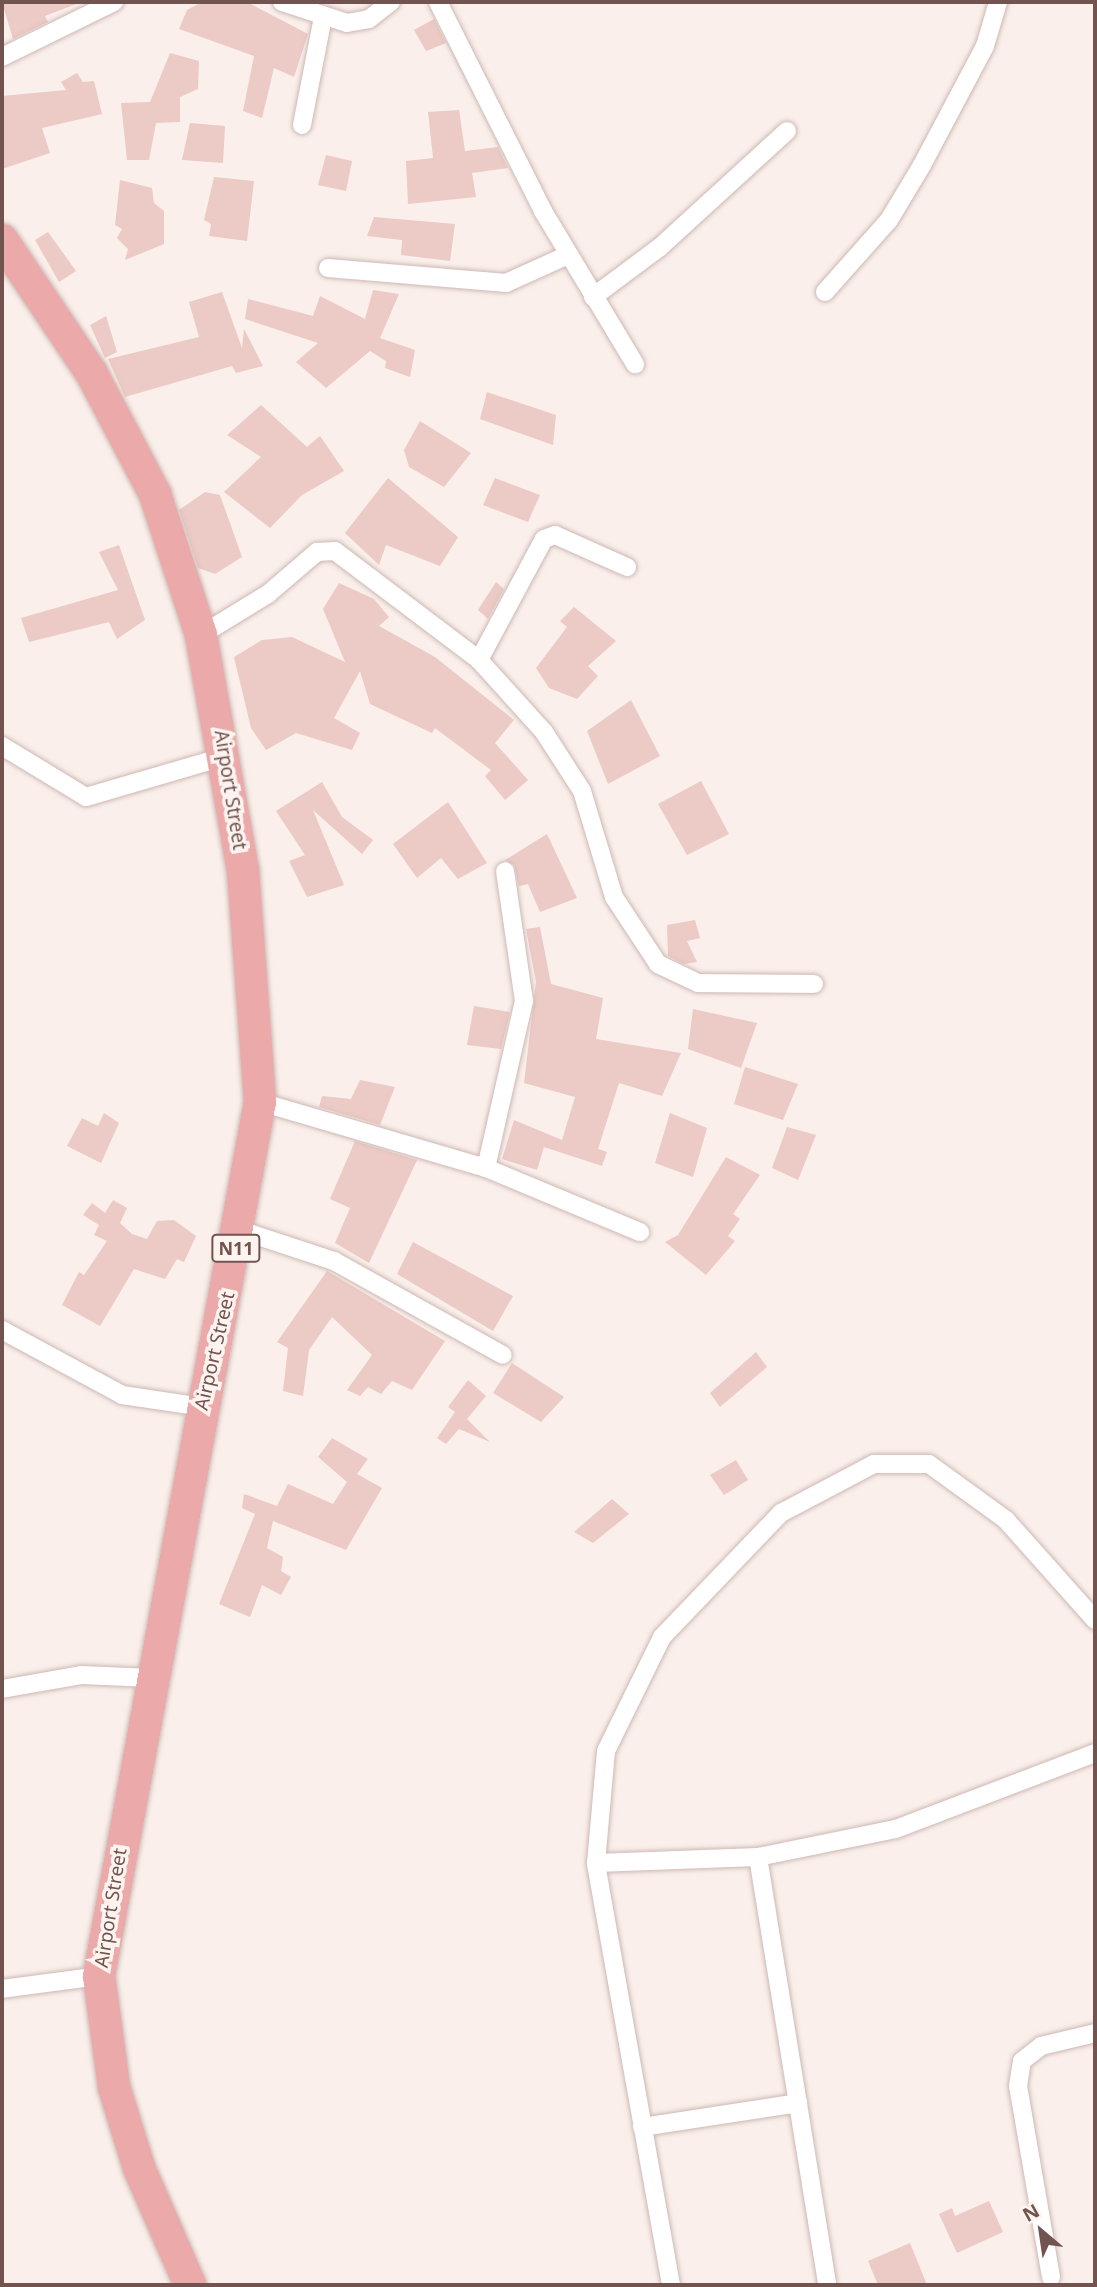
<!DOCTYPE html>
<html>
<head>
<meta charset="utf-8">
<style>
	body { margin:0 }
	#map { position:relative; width:1097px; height:2287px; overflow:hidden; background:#faefea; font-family:"Noto Sans",sans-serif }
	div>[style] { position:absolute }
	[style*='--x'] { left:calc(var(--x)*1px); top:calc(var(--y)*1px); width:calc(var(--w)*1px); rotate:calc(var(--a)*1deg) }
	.building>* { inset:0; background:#eccac5 }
	.roads { filter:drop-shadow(0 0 2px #cdb8b4) drop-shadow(0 0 2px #cdb8b4) }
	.street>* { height:18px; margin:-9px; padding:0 9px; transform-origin:9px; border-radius:9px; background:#fff }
	.highway>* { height:32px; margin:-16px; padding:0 16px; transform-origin:16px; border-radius:16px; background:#eca9aa }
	span { translate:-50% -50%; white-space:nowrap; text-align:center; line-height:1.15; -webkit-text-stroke:7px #fdf4f0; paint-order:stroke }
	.shield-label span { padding:2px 5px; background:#fdf4f0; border:2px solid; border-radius:5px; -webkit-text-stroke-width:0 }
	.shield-label { font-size:18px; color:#725350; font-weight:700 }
	.street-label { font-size:19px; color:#725350 }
	.frame { position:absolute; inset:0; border:4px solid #725350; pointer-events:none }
	.north { position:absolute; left:1006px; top:2196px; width:70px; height:70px; -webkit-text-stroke:5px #fdf4f0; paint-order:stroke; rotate:331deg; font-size:19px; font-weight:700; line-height:28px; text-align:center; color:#725350 }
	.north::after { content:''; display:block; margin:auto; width:24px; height:32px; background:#725350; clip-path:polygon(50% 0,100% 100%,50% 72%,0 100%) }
</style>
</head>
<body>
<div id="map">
	<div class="building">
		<div style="clip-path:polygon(2px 2px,79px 2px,79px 3px,45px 16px,48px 22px,13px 39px)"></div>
		<div style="clip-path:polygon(202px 2px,247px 2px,308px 34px,294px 77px,274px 68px,262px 118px,243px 111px,254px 56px,179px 29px,187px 10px)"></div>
		<div style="clip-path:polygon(434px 19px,446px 43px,426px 51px,414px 30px)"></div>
		<div style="clip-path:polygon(170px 53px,199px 61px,198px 89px,180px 97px,180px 122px,156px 123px,149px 160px,127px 160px,121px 103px,150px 102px)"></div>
		<div style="clip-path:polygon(77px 73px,83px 82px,94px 81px,102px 114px,42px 128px,50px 153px,2px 169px,2px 96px,66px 90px,61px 82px)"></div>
		<div style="clip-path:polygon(459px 110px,465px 151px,498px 147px,508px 168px,472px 173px,476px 197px,408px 204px,406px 161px,433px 158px,428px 112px)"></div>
		<div style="clip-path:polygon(190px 123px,225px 126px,223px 163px,182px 160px)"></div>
		<div style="clip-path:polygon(326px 155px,352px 161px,346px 191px,318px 185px)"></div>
		<div style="clip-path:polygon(214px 177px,254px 181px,247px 241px,209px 236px,211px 224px,204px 220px)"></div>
		<div style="clip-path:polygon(120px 180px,152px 188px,154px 203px,164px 211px,164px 244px,125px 260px,128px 249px,117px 238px,122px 229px,115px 225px)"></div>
		<div style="clip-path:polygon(374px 217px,455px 224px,450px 261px,401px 255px,402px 240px,367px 236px)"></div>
		<div style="clip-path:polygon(48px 232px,76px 271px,59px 282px,35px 240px)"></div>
		<div style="clip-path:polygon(373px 290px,399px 294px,380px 338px,415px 350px,410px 377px,385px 368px,386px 361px,370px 351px,326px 388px,296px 362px,318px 343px,245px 319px,248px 299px,313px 316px,320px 296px,365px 319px)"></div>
		<div style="clip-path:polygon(222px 292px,242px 348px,244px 329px,263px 366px,236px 373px,232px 366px,125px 397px,108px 359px,199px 337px,189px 302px)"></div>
		<div style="clip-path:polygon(106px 316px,117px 352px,105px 358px,90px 325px)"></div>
		<div style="clip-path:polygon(487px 392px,556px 415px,553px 445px,480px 419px)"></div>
		<div style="clip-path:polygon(261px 405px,307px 447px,320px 436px,344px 471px,302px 495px,270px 528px,224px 492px,261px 457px,227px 435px)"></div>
		<div style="clip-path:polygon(420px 421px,471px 453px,444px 487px,409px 467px,404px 450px)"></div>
		<div style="clip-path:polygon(388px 478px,458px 537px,440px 566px,386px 545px,379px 565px,345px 533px)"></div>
		<div style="clip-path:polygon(495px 478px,540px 495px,528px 522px,483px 505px)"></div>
		<div style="clip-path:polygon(205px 492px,220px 495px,242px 557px,215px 574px,198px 568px,179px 510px)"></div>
		<div style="clip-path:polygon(119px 545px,145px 620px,117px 639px,109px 622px,29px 642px,21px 618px,118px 590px,99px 552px)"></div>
		<div style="clip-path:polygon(496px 582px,504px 589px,488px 619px,478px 610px)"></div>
		<div style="clip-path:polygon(339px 583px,374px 599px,389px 617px,379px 626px,435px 657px,514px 720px,495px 743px,528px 780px,505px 800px,485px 776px,491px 770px,435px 728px,432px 733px,370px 704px,360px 671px,334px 718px,360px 733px,352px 750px,296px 733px,266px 750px,251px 728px,234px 657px,262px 640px,292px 637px,345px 662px,323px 609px)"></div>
		<div style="clip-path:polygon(574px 607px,616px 641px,588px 666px,598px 676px,577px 699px,549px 688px,536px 668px,567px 627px,560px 621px)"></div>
		<div style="clip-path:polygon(631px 700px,660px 756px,608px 784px,587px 731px)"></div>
		<div style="clip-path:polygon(701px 781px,729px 834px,687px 855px,658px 804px)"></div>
		<div style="clip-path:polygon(322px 782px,342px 817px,373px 840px,362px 854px,313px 810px,344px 885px,307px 897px,289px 861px,305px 855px,276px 811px)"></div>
		<div style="clip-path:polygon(448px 802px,487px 863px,458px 879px,441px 858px,417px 878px,393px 844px)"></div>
		<div style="clip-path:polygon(547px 834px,577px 898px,540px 912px,528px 884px,519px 886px,514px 865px,505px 860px)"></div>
		<div style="clip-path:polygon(695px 920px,700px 938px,687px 941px,697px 962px,684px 964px,668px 956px,667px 925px)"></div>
		<div style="clip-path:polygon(540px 927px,551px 984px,603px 998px,596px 1039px,681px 1053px,662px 1096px,619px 1083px,598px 1149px,607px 1152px,602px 1166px,544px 1147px,537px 1170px,502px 1159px,514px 1120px,562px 1140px,575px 1097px,524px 1083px,536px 982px,526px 929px)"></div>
		<div style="clip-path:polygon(474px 1006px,510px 1012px,501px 1049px,467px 1045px)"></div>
		<div style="clip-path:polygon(693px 1009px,757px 1023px,741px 1068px,688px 1049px)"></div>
		<div style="clip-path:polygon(745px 1067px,798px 1084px,783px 1120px,734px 1104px)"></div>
		<div style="clip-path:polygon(360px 1080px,395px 1087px,380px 1125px,319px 1107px,322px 1096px,351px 1099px)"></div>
		<div style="clip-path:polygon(104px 1113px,119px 1123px,101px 1163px,67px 1146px,82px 1118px,98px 1126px)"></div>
		<div style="clip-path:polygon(670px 1113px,707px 1128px,693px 1177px,655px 1163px)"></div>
		<div style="clip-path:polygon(787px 1127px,816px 1135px,798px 1180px,772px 1168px)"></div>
		<div style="clip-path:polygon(355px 1141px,417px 1160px,369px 1263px,335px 1243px,350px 1208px,330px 1199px)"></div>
		<div style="clip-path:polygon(726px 1157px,760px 1175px,733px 1214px,740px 1219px,728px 1236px,735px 1241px,706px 1275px,665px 1242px,678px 1235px)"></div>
		<div style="clip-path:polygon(113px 1200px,127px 1208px,120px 1223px,132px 1234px,147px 1239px,157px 1221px,174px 1220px,196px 1236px,184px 1262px,177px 1259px,165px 1279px,134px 1269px,100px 1326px,62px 1305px,79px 1272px,84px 1275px,107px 1241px,94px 1235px,99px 1225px,83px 1215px,92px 1203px,105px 1213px)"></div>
		<div style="clip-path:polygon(413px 1242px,513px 1296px,493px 1331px,397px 1274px)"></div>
		<div style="clip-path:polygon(327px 1271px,445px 1341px,412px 1390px,392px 1381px,381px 1394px,368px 1387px,360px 1396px,347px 1390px,372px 1355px,332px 1317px,309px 1350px,303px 1396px,283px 1391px,288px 1348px,277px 1342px)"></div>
		<div style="clip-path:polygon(756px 1352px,767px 1367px,720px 1407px,710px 1393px)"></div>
		<div style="clip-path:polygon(512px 1363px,564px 1397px,541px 1422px,493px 1393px)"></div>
		<div style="clip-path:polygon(468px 1380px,486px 1396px,467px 1419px,490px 1442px,459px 1429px,446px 1444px,437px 1438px,455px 1412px,448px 1407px)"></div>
		<div style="clip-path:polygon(332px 1438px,368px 1459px,357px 1474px,382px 1488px,346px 1550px,273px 1521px,267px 1548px,283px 1557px,281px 1571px,291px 1577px,281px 1595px,262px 1585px,250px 1617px,219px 1604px,255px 1514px,242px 1508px,244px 1494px,277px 1506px,288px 1484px,333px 1504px,347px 1482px,318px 1457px)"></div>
		<div style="clip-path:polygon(736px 1460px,748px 1480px,724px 1495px,710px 1475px)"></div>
		<div style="clip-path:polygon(612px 1499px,629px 1514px,593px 1543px,574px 1532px)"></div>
		<div style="clip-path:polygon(989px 2201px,1003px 2232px,957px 2253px,939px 2214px,952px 2208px,955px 2216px)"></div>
		<div style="clip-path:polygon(910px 2243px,927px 2285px,878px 2285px,868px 2261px)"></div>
	</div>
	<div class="roads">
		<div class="street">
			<div style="--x:282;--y:2;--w:68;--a:17.9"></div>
			<div style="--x:347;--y:23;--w:22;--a:-10"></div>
			<div style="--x:369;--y:19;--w:28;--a:-38"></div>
			<div style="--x:438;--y:2;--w:234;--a:63.3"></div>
			<div style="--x:543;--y:211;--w:179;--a:59"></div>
			<div style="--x:2;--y:57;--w:125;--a:-26.2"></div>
			<div style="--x:302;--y:125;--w:110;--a:-79"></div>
			<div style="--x:328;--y:268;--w:179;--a:4.8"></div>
			<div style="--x:506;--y:283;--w:68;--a:-24.3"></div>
			<div style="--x:825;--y:292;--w:96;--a:-48.4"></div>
			<div style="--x:889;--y:220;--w:64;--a:-59"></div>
			<div style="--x:922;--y:165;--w:135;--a:-62.1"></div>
			<div style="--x:985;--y:46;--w:46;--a:-73.5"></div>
			<div style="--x:593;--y:297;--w:84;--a:-36.7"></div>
			<div style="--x:660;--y:247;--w:172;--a:-42.4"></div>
			<div style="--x:201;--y:635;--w:79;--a:-31.5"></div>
			<div style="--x:268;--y:594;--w:65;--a:-40.6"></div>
			<div style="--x:317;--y:552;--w:18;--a:-3"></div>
			<div style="--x:335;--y:551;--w:181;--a:37.1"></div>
			<div style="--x:479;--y:660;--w:97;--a:47.9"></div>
			<div style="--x:544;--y:732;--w:70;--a:57.2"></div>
			<div style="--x:582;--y:791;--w:111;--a:73.2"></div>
			<div style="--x:614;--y:897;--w:80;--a:56.7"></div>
			<div style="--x:658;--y:964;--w:44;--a:25.4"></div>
			<div style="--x:698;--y:983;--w:116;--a:0.5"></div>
			<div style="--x:479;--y:660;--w:137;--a:-61.8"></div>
			<div style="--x:544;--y:539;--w:12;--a:-20"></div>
			<div style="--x:555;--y:535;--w:79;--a:24"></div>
			<div style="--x:2;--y:746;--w:98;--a:31.3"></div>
			<div style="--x:86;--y:797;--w:146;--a:-16.3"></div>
			<div style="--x:260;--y:1102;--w:235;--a:16.3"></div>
			<div style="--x:486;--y:1168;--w:167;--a:22.6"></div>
			<div style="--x:486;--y:1168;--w:171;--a:-77.2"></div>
			<div style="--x:524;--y:1001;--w:131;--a:-98.3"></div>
			<div style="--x:240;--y:1230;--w:99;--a:18.3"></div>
			<div style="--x:334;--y:1261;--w:193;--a:29.1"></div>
			<div style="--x:2;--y:1330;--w:136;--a:28.4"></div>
			<div style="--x:122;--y:1395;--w:81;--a:8.5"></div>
			<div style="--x:2;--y:1689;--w:80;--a:-10"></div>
			<div style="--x:81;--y:1675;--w:72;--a:2.4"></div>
			<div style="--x:758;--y:1857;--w:434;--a:80.8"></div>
			<div style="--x:596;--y:1863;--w:162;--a:-2.1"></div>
			<div style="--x:758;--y:1857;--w:141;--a:-11.5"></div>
			<div style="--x:896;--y:1829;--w:213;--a:-20.9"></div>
			<div style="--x:2;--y:1989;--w:98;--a:-7.6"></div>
			<div style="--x:642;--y:2127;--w:158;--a:-8.7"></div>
			<div style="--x:1051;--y:2277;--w:194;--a:-99.8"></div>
			<div style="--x:1018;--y:2086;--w:25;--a:-81"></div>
			<div style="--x:1022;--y:2061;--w:24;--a:-38"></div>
			<div style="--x:1041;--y:2046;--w:56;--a:-13.5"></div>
			<div style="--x:671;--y:2285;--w:429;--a:-100.1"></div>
			<div style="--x:596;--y:1863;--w:112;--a:-84.9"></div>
			<div style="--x:606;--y:1751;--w:127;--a:-63.8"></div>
			<div style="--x:662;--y:1637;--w:172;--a:-46.2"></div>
			<div style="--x:781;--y:1513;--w:105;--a:-27.8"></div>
			<div style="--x:874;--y:1464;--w:55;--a:0"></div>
			<div style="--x:929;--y:1464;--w:95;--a:36"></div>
			<div style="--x:1006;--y:1520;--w:134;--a:48.3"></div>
		</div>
		<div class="highway">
			<div style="--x:2;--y:240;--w:161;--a:56.1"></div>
			<div style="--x:92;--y:374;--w:136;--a:62.3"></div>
			<div style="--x:155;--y:494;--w:148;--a:71.9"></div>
			<div style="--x:201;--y:635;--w:239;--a:79.9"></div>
			<div style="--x:243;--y:870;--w:233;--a:85.8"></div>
			<div style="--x:260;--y:1102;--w:889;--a:100.44"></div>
			<div style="--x:99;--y:1976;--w:112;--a:82.3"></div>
			<div style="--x:114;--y:2087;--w:85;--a:72.8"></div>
			<div style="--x:139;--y:2168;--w:128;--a:66.4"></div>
		</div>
	</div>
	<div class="shield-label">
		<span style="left:236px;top:1248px">N11</span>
	</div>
	<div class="street-label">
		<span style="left:230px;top:790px;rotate:81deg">Airport Street</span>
		<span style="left:215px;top:1351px;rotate:-77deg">Airport Street</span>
		<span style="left:111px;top:1908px;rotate:-81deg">Airport Street</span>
	</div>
	<div class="frame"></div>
	<div class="north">N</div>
</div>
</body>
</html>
